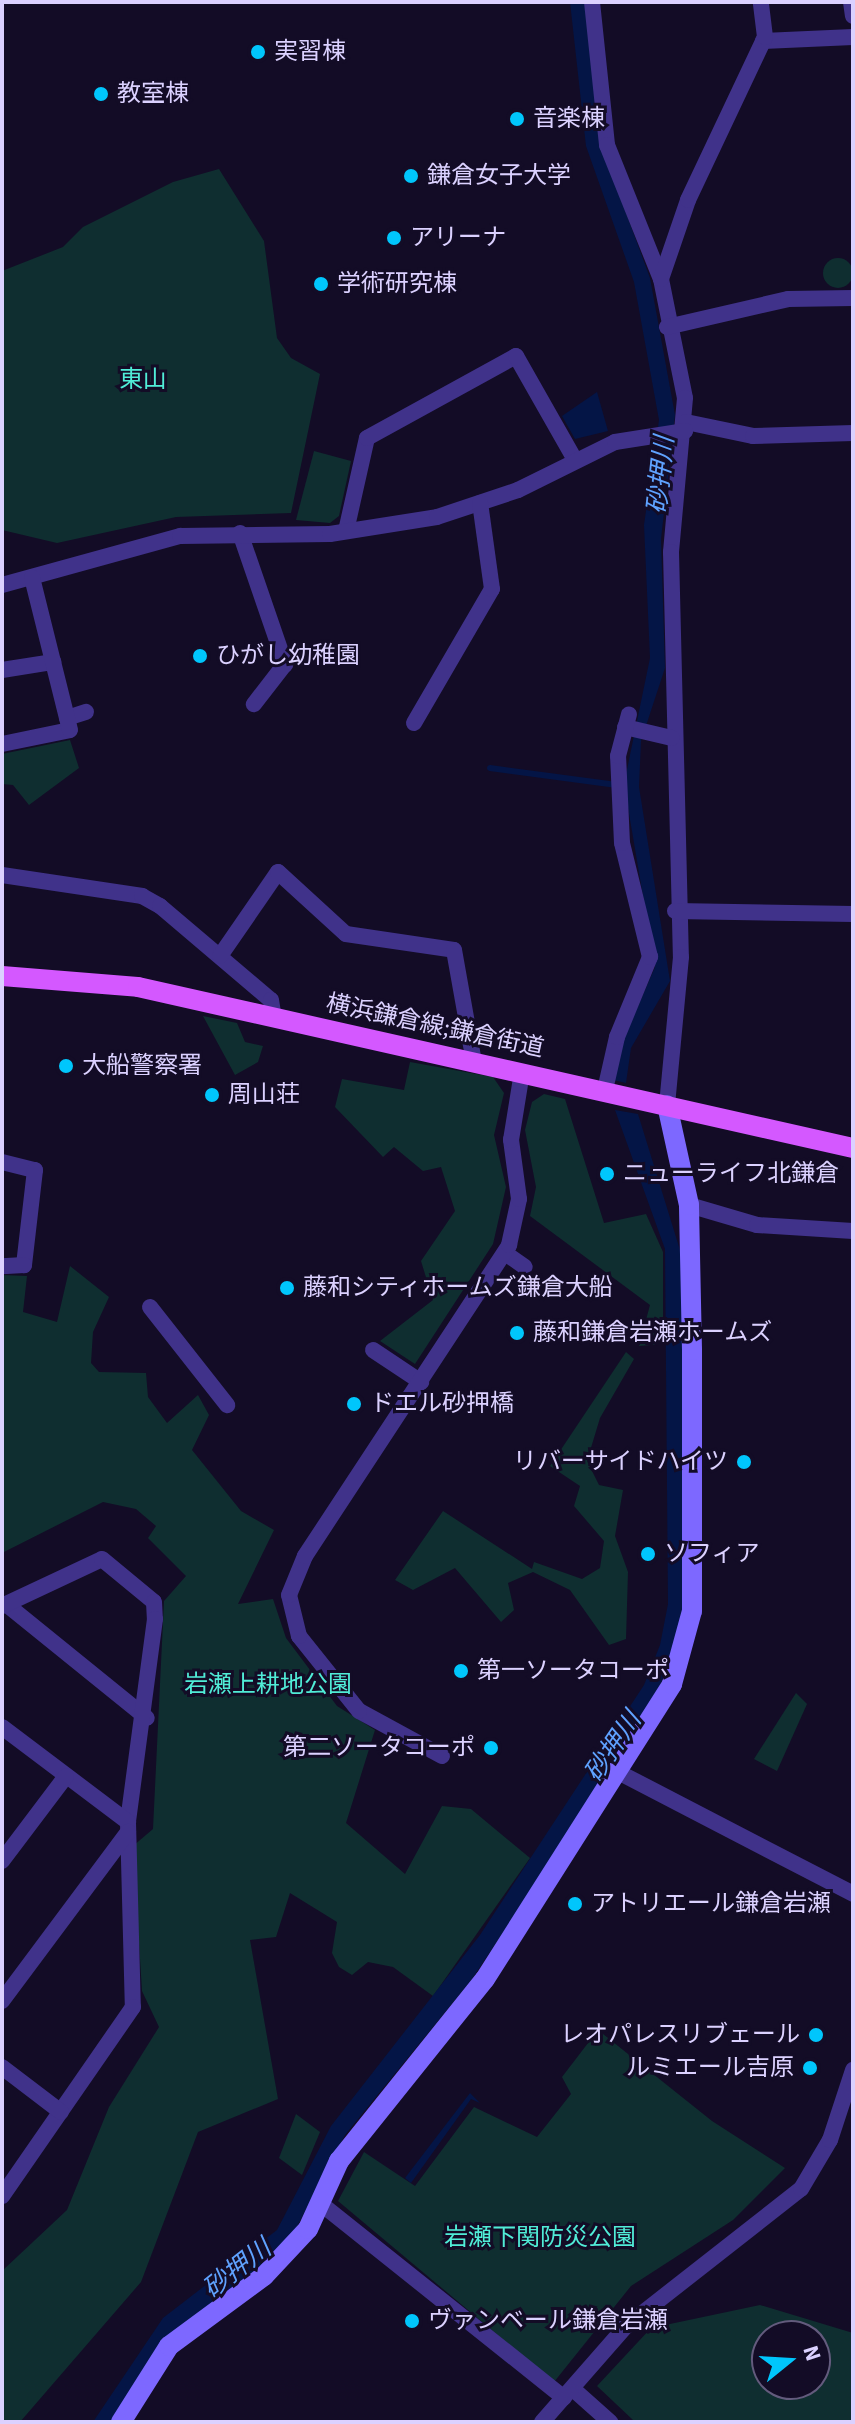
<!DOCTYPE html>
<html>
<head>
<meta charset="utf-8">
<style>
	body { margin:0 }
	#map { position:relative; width:855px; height:2424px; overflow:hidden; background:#130c26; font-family:"Source Sans 3","Noto Sans JP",sans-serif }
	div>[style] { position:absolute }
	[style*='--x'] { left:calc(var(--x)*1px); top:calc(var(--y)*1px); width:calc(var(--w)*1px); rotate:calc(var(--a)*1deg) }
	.green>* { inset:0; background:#0f2e30 }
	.round { border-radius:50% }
	.water>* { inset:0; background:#041546 }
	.stream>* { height:6px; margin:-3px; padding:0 3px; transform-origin:3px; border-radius:3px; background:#041546 }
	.street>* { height:16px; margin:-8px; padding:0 8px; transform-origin:8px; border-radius:8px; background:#40328a }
	.secondary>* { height:20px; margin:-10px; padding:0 10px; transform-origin:10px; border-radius:10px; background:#7d68ff }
	.primary>* { height:20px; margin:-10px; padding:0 10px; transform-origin:10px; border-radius:10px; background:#d458ff }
	.dots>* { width:22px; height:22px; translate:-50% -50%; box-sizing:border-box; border:4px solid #130c26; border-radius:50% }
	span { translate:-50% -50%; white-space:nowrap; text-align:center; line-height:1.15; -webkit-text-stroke:6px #130c26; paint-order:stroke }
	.poi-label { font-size:24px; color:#dbd1ff }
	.left { translate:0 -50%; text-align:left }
	.right { translate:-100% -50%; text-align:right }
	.park-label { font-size:24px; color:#50ecd7 }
	.street-label { font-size:24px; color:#dbd1ff }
	.water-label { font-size:26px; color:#5fa2ff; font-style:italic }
	.frame { position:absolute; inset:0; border:4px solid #dbd1ff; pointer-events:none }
	.north { position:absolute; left:751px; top:2320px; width:80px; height:80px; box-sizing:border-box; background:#130c26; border:2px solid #635b7d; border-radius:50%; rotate:72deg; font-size:22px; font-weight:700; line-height:32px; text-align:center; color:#dbd1ff }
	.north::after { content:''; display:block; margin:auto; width:28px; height:36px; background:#00c6fc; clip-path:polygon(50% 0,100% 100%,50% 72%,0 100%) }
</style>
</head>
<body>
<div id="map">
	<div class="green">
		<div style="clip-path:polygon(219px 169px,264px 241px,277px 338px,291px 358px,320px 374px,291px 513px,176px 517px,57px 543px,2px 530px,2px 271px,63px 247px,83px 227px,173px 182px)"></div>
		<div class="round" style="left:823px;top:258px;width:30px;height:30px"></div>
		<div style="clip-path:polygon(314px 451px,351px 461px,339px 516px,330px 523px,296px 520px)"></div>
		<div style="clip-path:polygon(70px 740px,79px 768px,29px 805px,13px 785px,2px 784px,2px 754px)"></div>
		<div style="clip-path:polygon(203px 1016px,237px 1023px,245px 1042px,263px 1046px,258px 1062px,235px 1075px)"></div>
		<div style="clip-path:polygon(410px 1062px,493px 1077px,504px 1093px,494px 1135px,506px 1187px,493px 1244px,415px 1364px,380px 1341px,433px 1300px,421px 1261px,455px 1211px,441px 1167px,423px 1171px,394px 1147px,383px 1157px,335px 1107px,342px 1079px,404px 1090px)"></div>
		<div style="clip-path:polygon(544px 1094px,565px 1099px,604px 1223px,646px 1214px,663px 1252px,663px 1344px,639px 1346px,650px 1305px,530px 1216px,536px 1187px,525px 1130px,532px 1102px)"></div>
		<div style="clip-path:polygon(70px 1266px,109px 1297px,93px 1332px,91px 1363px,99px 1372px,146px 1373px,148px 1397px,167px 1423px,198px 1395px,209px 1415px,192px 1450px,241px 1511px,274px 1530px,238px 1604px,273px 1599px,286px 1638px,337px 1706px,375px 1730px,346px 1823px,405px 1874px,442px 1806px,471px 1809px,530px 1858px,433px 1996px,393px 1967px,368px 1962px,352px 1975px,339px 1967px,332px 1953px,337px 1922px,290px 1893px,276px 1937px,250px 1940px,278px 2099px,198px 2132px,141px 2282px,20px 2422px,2px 2422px,2px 2271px,67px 2210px,109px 2107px,159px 2027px,142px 1991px,133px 1846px,153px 1829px,164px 1601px,186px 1576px,148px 1538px,156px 1526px,136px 1509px,103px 1502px,2px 1553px,2px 1275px,27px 1276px,23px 1312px,57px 1322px)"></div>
		<div style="clip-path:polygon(626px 1352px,634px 1359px,600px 1418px,587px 1461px,599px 1485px,623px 1490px,615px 1536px,628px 1572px,626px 1639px,609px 1645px,570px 1590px,533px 1572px,508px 1583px,514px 1610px,501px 1622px,455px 1568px,413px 1590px,395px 1580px,443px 1511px,532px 1569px,534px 1562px,582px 1579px,600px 1568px,604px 1541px,574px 1506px,580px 1486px,550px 1466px)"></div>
		<div style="clip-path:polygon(796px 1693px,807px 1704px,777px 1771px,754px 1759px)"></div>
		<div style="clip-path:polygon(598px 2030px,712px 2121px,785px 2168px,733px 2220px,631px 2286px,554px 2382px,338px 2201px,364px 2152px,415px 2186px,474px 2107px,537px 2137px,571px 2094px,562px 2077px)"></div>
		<div style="clip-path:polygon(296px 2114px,320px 2132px,302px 2175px,279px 2158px)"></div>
		<div style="clip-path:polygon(evenodd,760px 2305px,853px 2333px,853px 2422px,633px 2420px,597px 2386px,651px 2328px,760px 2305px,767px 2336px,815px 2336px,815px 2384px,767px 2384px,767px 2336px)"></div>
	</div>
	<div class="water">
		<div style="clip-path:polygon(570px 2px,586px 2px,604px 153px,650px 278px,675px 415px,661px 539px,665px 668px,641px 741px,639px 787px,670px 981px,631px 1048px,626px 1083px,613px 1080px,620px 1047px,655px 967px,624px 784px,650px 658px,644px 525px,659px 420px,634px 282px,586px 146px)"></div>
		<div style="clip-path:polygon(597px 392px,608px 431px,575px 439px,562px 416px)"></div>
		<div style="clip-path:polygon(615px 1110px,638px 1114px,684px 1263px,685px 1590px,677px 1643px,657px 1693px,602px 1783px,472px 1979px,345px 2135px,290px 2240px,264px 2268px,176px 2329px,114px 2422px,93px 2422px,163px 2318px,277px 2230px,331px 2126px,480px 1935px,644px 1685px,660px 1645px,668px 1604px,665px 1249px)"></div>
		<div style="clip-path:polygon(470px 2093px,480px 2103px,471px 2099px,411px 2183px,405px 2178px)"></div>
	</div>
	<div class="stream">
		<div style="--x:490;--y:768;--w:128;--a:7.6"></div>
	</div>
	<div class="street">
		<div style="--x:592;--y:2;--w:144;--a:84"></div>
		<div style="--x:607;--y:145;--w:144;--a:68.1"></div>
		<div style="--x:661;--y:279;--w:121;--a:78.6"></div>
		<div style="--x:685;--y:398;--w:155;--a:95.2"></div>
		<div style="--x:671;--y:552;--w:405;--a:88.6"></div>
		<div style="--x:681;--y:957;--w:149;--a:95.4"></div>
		<div style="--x:851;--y:2;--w:14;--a:82"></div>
		<div style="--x:763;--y:41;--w:90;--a:-2.5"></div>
		<div style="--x:661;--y:279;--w:83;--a:-71.1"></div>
		<div style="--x:688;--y:200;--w:180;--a:-64.7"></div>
		<div style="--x:765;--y:37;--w:35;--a:-97"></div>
		<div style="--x:667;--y:327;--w:124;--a:-13"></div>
		<div style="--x:788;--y:299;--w:65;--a:-0.9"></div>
		<div style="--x:686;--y:422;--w:68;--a:11.8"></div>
		<div style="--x:753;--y:436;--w:100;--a:-1.7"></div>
		<div style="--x:346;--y:531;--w:95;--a:-77.3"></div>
		<div style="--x:367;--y:438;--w:170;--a:-28.8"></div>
		<div style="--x:516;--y:356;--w:120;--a:60.4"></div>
		<div style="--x:240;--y:533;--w:139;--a:71"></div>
		<div style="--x:285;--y:664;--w:51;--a:127.8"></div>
		<div style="--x:2;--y:585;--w:185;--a:-15.4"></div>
		<div style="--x:180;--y:536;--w:150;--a:-0.8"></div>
		<div style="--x:330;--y:534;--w:108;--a:-9"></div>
		<div style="--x:437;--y:517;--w:85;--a:-18.4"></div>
		<div style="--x:518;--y:490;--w:108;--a:-26.3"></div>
		<div style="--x:615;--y:442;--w:71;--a:-8.9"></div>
		<div style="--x:2;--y:670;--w:52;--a:-8.9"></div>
		<div style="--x:67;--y:718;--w:20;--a:-18"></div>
		<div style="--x:414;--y:723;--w:155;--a:-59.8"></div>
		<div style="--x:492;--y:589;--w:87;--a:-97.9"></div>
		<div style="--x:625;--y:727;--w:48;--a:13.2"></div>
		<div style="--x:2;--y:744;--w:69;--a:-11.6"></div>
		<div style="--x:70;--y:730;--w:157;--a:-104"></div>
		<div style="--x:2;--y:875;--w:142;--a:8.5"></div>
		<div style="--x:142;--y:896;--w:21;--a:29"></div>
		<div style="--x:160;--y:906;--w:145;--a:40.3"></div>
		<div style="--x:271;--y:1000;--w:18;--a:81"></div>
		<div style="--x:675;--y:911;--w:178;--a:1"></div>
		<div style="--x:220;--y:956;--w:102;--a:-55.4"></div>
		<div style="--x:278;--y:872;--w:92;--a:42.4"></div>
		<div style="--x:346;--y:934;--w:109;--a:8.4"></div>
		<div style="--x:454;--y:950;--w:114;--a:79.9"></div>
		<div style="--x:605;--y:1090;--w:54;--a:-77.2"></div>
		<div style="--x:617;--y:1037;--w:87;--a:-67.6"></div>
		<div style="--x:650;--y:957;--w:117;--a:-103.8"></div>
		<div style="--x:622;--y:843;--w:87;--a:-92.6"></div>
		<div style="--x:618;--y:756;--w:43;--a:-75.3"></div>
		<div style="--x:2;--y:1162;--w:34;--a:14"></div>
		<div style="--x:35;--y:1170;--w:96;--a:96.6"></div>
		<div style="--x:24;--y:1265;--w:22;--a:177"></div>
		<div style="--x:689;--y:1205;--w:71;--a:16.4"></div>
		<div style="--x:757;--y:1225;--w:96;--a:3.6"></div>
		<div style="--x:505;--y:1253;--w:24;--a:35"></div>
		<div style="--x:150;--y:1307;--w:125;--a:51.8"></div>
		<div style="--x:373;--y:1350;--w:58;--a:33.7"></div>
		<div style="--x:6;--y:1604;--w:181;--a:39"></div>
		<div style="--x:2;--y:1606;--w:110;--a:-25.2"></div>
		<div style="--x:102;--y:1559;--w:67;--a:39.6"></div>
		<div style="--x:154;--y:1602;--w:17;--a:87"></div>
		<div style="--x:155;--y:1619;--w:205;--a:97.6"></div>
		<div style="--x:128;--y:1822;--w:185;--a:88.5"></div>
		<div style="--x:133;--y:2007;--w:230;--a:124.7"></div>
		<div style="--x:2;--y:1727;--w:158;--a:37"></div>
		<div style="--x:442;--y:1756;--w:94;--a:-151.5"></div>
		<div style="--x:359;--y:1711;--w:96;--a:-128.7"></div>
		<div style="--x:299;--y:1636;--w:42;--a:-103.7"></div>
		<div style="--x:289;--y:1595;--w:42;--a:-67.7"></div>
		<div style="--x:305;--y:1556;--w:372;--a:-56.7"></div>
		<div style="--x:509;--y:1245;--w:47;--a:-77.7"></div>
		<div style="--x:519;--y:1199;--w:60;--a:-97.7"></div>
		<div style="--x:511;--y:1140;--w:69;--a:-80.8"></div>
		<div style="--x:618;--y:1772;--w:265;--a:27.4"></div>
		<div style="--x:2;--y:1861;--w:106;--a:-53"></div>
		<div style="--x:2;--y:2001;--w:211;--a:-53.3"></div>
		<div style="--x:2;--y:2067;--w:74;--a:37.3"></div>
		<div style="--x:320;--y:2203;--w:312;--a:38.6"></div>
		<div style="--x:573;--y:2389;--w:50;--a:41.7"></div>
		<div style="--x:542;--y:2422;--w:128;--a:-48.8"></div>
		<div style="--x:626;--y:2326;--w:222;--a:-38.1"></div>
		<div style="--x:801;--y:2189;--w:57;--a:-59.4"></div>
		<div style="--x:830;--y:2140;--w:74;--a:-71.8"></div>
	</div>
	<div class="secondary">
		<div style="--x:121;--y:2422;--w:90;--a:-57.7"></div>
		<div style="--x:169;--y:2346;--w:118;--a:-36.4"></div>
		<div style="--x:264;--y:2276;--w:64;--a:-46.9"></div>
		<div style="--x:308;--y:2229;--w:75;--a:-65.5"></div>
		<div style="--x:339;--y:2161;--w:233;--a:-51.3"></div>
		<div style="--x:485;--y:1979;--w:349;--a:-57.6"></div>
		<div style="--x:672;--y:1684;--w:76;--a:-74.7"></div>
		<div style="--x:692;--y:1611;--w:261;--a:-90"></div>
		<div style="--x:692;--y:1350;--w:145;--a:-91.2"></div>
		<div style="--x:689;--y:1205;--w:102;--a:-102.4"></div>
	</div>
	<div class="primary">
		<div style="--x:2;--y:976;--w:136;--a:4.6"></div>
		<div style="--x:138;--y:987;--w:733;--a:12.69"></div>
	</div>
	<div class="dots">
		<div style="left:258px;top:52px;background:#00c6fc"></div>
		<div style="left:101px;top:94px;background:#00c6fc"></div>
		<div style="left:517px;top:119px;background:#00c6fc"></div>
		<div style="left:411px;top:176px;background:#00c6fc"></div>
		<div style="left:394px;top:238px;background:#00c6fc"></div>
		<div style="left:321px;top:284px;background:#00c6fc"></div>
		<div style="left:200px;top:656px;background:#00c6fc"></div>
		<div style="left:66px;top:1066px;background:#00c6fc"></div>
		<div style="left:212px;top:1095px;background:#00c6fc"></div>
		<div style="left:607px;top:1174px;background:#00c6fc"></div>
		<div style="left:287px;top:1288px;background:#00c6fc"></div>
		<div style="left:517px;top:1333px;background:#00c6fc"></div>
		<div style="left:354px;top:1404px;background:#00c6fc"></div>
		<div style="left:744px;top:1462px;background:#00c6fc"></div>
		<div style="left:648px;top:1554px;background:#00c6fc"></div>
		<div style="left:461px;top:1671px;background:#00c6fc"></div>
		<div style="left:491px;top:1748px;background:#00c6fc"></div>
		<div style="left:575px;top:1904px;background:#00c6fc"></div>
		<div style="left:816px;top:2035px;background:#00c6fc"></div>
		<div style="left:810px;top:2068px;background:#00c6fc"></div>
		<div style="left:412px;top:2321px;background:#00c6fc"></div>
	</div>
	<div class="poi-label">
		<span class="left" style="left:274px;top:52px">実習棟</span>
		<span class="left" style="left:117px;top:94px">教室棟</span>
		<span class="left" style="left:533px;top:119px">音楽棟</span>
		<span class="left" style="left:427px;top:176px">鎌倉女子大学</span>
		<span class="left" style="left:410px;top:238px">アリーナ</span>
		<span class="left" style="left:337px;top:284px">学術研究棟</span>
		<span class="left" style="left:216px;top:656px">ひがし幼稚園</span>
		<span class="left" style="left:82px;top:1066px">大船警察署</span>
		<span class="left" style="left:228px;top:1095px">周山荘</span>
		<span class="left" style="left:623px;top:1174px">ニューライフ北鎌倉</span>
		<span class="left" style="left:303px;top:1288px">藤和シティホームズ鎌倉大船</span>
		<span class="left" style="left:533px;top:1333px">藤和鎌倉岩瀬ホームズ</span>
		<span class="left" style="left:370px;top:1404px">ドエル砂押橋</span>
		<span class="right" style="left:728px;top:1462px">リバーサイドハイツ</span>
		<span class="left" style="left:664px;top:1554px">ソフィア</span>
		<span class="left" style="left:477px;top:1671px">第一ソータコーポ</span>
		<span class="right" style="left:475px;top:1748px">第二ソータコーポ</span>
		<span class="left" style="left:591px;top:1904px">アトリエール鎌倉岩瀬</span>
		<span class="right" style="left:800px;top:2035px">レオパレスリブェール</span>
		<span class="right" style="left:794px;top:2068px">ルミエール吉原</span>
		<span class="left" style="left:428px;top:2321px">ヴァンベール鎌倉岩瀬</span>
	</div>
	<div class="park-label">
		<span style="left:143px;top:380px">東山</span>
		<span style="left:268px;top:1685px">岩瀬上耕地公園</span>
		<span style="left:540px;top:2238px">岩瀬下関防災公園</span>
	</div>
	<div class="street-label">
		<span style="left:435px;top:1026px;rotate:12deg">横浜鎌倉線;鎌倉街道</span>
	</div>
	<div class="water-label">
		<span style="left:661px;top:475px;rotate:-84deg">砂押川</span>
		<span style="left:613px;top:1747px;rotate:-56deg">砂押川</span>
		<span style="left:237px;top:2269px;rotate:-38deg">砂押川</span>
	</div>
	<div class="frame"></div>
	<div class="north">N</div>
</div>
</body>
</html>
